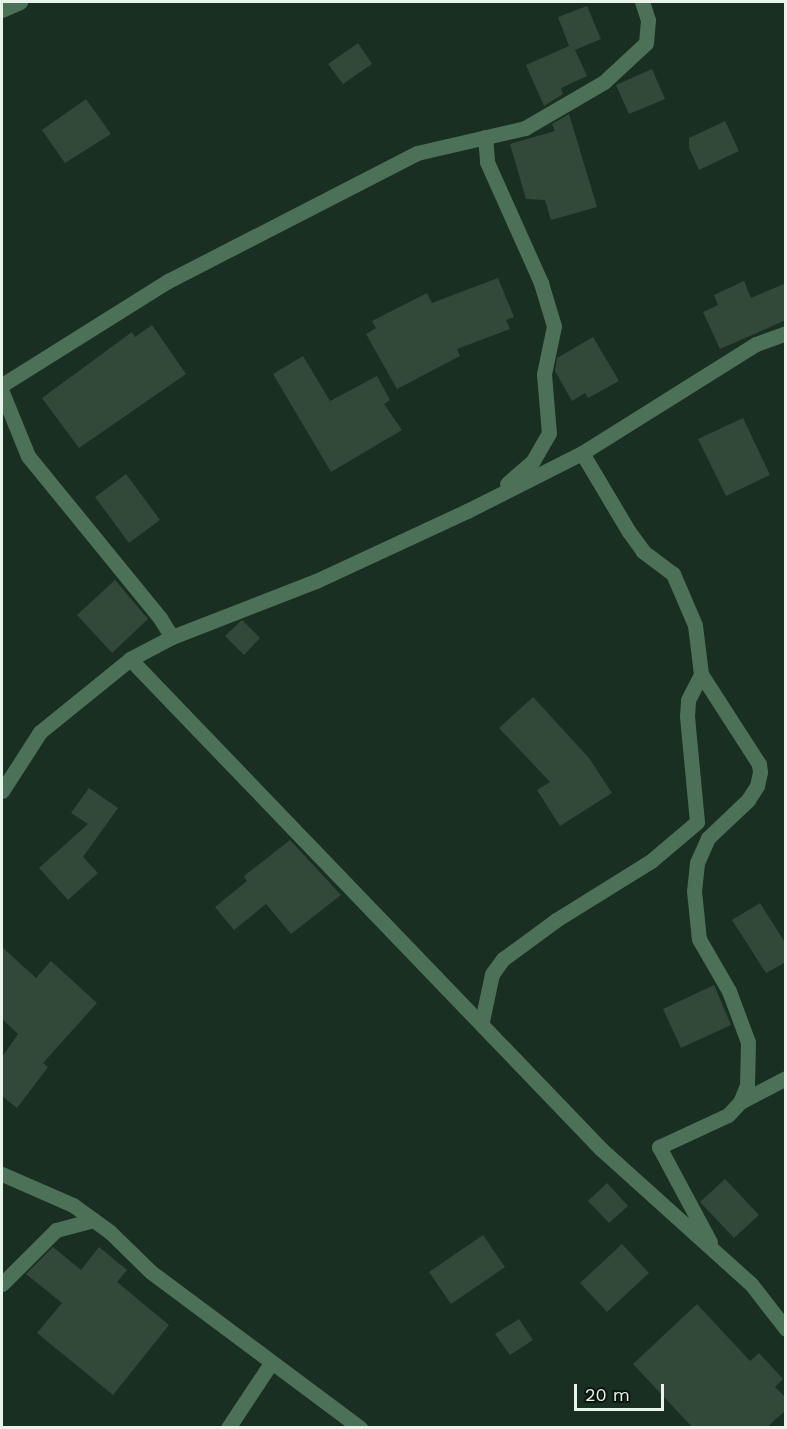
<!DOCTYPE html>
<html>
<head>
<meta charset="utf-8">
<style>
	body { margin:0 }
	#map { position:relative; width:787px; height:1429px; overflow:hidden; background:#192f21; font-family:"Work Sans",sans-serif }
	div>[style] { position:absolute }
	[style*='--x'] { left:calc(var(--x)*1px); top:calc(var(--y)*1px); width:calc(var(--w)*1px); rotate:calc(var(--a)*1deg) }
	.building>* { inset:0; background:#324939 }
	.minor>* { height:15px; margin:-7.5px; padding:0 7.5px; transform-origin:7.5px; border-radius:7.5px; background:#4d7058 }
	span { translate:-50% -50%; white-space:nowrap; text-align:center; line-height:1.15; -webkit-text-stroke:4.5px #0b150e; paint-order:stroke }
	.frame { position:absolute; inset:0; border:3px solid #e6f4ea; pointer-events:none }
	.scale { position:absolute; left:574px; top:1384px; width:90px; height:27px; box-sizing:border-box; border:3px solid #e6f4ea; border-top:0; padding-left:8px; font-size:18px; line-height:21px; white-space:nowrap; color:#e6f4ea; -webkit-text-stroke:4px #0b150e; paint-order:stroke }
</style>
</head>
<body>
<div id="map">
	<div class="building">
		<div style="clip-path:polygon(587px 6px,601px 39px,575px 50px,587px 76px,561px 88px,563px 94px,544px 106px,526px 65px,569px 46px,558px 17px)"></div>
		<div style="clip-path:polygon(358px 43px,372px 64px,343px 84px,328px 64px)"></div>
		<div style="clip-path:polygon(652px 69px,665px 99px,629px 114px,616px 85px)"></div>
		<div style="clip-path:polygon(86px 99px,111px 134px,65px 163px,42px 130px)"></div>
		<div style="clip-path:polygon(569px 114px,597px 207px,551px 220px,545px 200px,526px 199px,510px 144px,555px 131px,552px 124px)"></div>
		<div style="clip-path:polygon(725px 121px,739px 151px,699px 170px,689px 148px,689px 138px)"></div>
		<div style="clip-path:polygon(498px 278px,514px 317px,506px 320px,510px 329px,457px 349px,460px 356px,397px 389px,366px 334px,376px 328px,372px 321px,427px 293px,432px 303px)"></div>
		<div style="clip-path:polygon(744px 281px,751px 298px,786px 283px,786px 320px,720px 349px,703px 312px,718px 305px,714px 295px)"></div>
		<div style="clip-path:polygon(152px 325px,186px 374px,79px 448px,42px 398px,132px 332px,135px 337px)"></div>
		<div style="clip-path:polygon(593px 337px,619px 381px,588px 398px,585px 393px,572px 401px,555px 371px,557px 358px)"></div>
		<div style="clip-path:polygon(303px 356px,330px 401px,377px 376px,390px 400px,384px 404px,402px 430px,331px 472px,273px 374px)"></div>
		<div style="clip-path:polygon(743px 418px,770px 475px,726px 496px,698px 439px)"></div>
		<div style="clip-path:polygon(126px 474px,160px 520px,129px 543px,95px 497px)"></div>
		<div style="clip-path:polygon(115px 580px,148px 619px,112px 653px,77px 615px)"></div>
		<div style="clip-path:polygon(242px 620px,260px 638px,244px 655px,225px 636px)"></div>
		<div style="clip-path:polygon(533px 697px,589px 758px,612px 793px,560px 826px,537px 790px,550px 782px,499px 728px)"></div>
		<div style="clip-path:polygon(89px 788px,118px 808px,83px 857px,98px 873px,68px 900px,39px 868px,88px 824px,71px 813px)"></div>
		<div style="clip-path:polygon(290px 840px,341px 895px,291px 934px,266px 904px,234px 930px,215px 907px,247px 881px,244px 876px)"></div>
		<div style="clip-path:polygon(760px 903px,786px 944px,786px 962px,766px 973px,732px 920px)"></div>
		<div style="clip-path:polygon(2px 947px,36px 978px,51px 961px,97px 1003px,43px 1063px,48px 1067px,17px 1108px,2px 1096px,2px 1057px,18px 1034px,2px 1019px)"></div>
		<div style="clip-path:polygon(714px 985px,731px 1025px,681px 1048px,663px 1009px)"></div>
		<div style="clip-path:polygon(725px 1179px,759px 1215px,734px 1238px,700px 1202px)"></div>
		<div style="clip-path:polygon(607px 1183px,628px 1206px,609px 1223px,588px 1201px)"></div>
		<div style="clip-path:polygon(483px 1235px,505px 1267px,451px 1304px,429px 1272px)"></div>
		<div style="clip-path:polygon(622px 1244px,649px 1273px,607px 1312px,580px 1283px)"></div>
		<div style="clip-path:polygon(53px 1247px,81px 1270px,99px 1247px,127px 1270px,117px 1282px,169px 1325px,113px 1395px,37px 1333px,62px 1303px,26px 1274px)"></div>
		<div style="clip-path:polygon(697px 1304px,750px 1361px,759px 1353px,783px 1379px,775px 1387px,786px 1398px,786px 1410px,766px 1428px,693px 1428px,633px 1364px)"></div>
		<div style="clip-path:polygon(519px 1319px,533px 1340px,510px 1355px,495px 1334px)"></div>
	</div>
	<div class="minor">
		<div style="--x:2;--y:10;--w:20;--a:-24"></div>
		<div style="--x:485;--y:137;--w:25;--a:85"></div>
		<div style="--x:487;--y:162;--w:133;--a:65.9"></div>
		<div style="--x:541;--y:283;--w:45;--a:73.2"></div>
		<div style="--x:554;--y:326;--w:49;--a:101.8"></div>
		<div style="--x:544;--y:374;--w:59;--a:85.2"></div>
		<div style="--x:549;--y:433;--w:34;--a:120"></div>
		<div style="--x:532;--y:462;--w:33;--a:139"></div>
		<div style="--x:2;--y:385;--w:196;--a:-32.1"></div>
		<div style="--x:168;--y:281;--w:280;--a:-27.2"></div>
		<div style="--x:417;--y:153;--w:111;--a:-13"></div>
		<div style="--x:525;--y:128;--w:91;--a:-30.2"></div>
		<div style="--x:604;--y:82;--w:57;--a:-42.9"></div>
		<div style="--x:646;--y:43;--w:23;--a:-85"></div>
		<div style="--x:648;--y:20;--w:19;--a:-108"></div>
		<div style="--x:2;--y:392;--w:69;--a:67.9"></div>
		<div style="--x:28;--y:456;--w:209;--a:50.8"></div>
		<div style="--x:160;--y:618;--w:22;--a:58"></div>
		<div style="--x:130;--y:659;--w:680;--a:46.13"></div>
		<div style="--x:601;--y:1149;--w:202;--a:42"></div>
		<div style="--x:751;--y:1284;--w:57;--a:52.1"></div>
		<div style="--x:701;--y:674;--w:107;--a:57.2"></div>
		<div style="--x:759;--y:764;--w:8;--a:83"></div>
		<div style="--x:760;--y:772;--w:14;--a:102"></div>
		<div style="--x:757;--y:786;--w:17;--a:123"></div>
		<div style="--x:748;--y:800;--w:55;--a:136.5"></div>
		<div style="--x:708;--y:838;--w:27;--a:114"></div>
		<div style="--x:697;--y:863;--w:28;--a:96"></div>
		<div style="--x:694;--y:891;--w:48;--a:84.1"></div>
		<div style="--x:699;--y:939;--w:60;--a:60"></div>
		<div style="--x:729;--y:991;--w:54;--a:69.6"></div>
		<div style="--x:748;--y:1042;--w:43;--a:91.3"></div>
		<div style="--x:747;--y:1085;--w:18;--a:112"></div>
		<div style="--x:2;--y:791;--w:70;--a:-57.2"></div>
		<div style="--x:40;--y:732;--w:116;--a:-39"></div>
		<div style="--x:130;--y:659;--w:47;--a:-27.6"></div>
		<div style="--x:172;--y:637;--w:155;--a:-21.3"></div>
		<div style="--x:316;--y:581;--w:166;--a:-24.9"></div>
		<div style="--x:467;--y:511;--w:129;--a:-26.8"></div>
		<div style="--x:582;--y:453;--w:205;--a:-32.1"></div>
		<div style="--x:756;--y:344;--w:32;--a:-20"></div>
		<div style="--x:482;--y:1021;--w:48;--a:-78"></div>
		<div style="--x:492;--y:974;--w:19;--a:-54"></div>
		<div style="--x:503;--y:959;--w:66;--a:-36.3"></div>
		<div style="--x:556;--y:920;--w:112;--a:-31.8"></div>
		<div style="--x:651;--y:861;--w:60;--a:-40.3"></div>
		<div style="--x:697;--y:822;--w:106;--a:-95.4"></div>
		<div style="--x:687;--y:716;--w:16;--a:-86"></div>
		<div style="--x:688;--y:700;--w:29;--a:-63"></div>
		<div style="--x:701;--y:674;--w:49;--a:-97"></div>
		<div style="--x:695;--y:625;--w:56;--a:-113.3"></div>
		<div style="--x:673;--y:574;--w:38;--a:-143"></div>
		<div style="--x:643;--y:551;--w:24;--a:-126"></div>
		<div style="--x:629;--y:532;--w:92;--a:-120.7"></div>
		<div style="--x:2;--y:1174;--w:77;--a:23.6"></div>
		<div style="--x:73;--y:1205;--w:46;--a:36.1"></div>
		<div style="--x:110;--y:1232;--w:57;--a:44.3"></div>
		<div style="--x:151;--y:1272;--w:261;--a:36.7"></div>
		<div style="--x:710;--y:1242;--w:108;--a:-118.2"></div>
		<div style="--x:659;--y:1147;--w:76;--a:-24.9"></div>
		<div style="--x:728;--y:1115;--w:18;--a:-47"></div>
		<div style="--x:740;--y:1102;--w:52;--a:-27.6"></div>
		<div style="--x:2;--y:1284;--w:76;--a:-45"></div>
		<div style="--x:56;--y:1230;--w:39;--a:-15"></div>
		<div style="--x:228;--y:1428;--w:78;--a:-56.5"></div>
	</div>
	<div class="frame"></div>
	<div class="scale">20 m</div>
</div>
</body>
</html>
